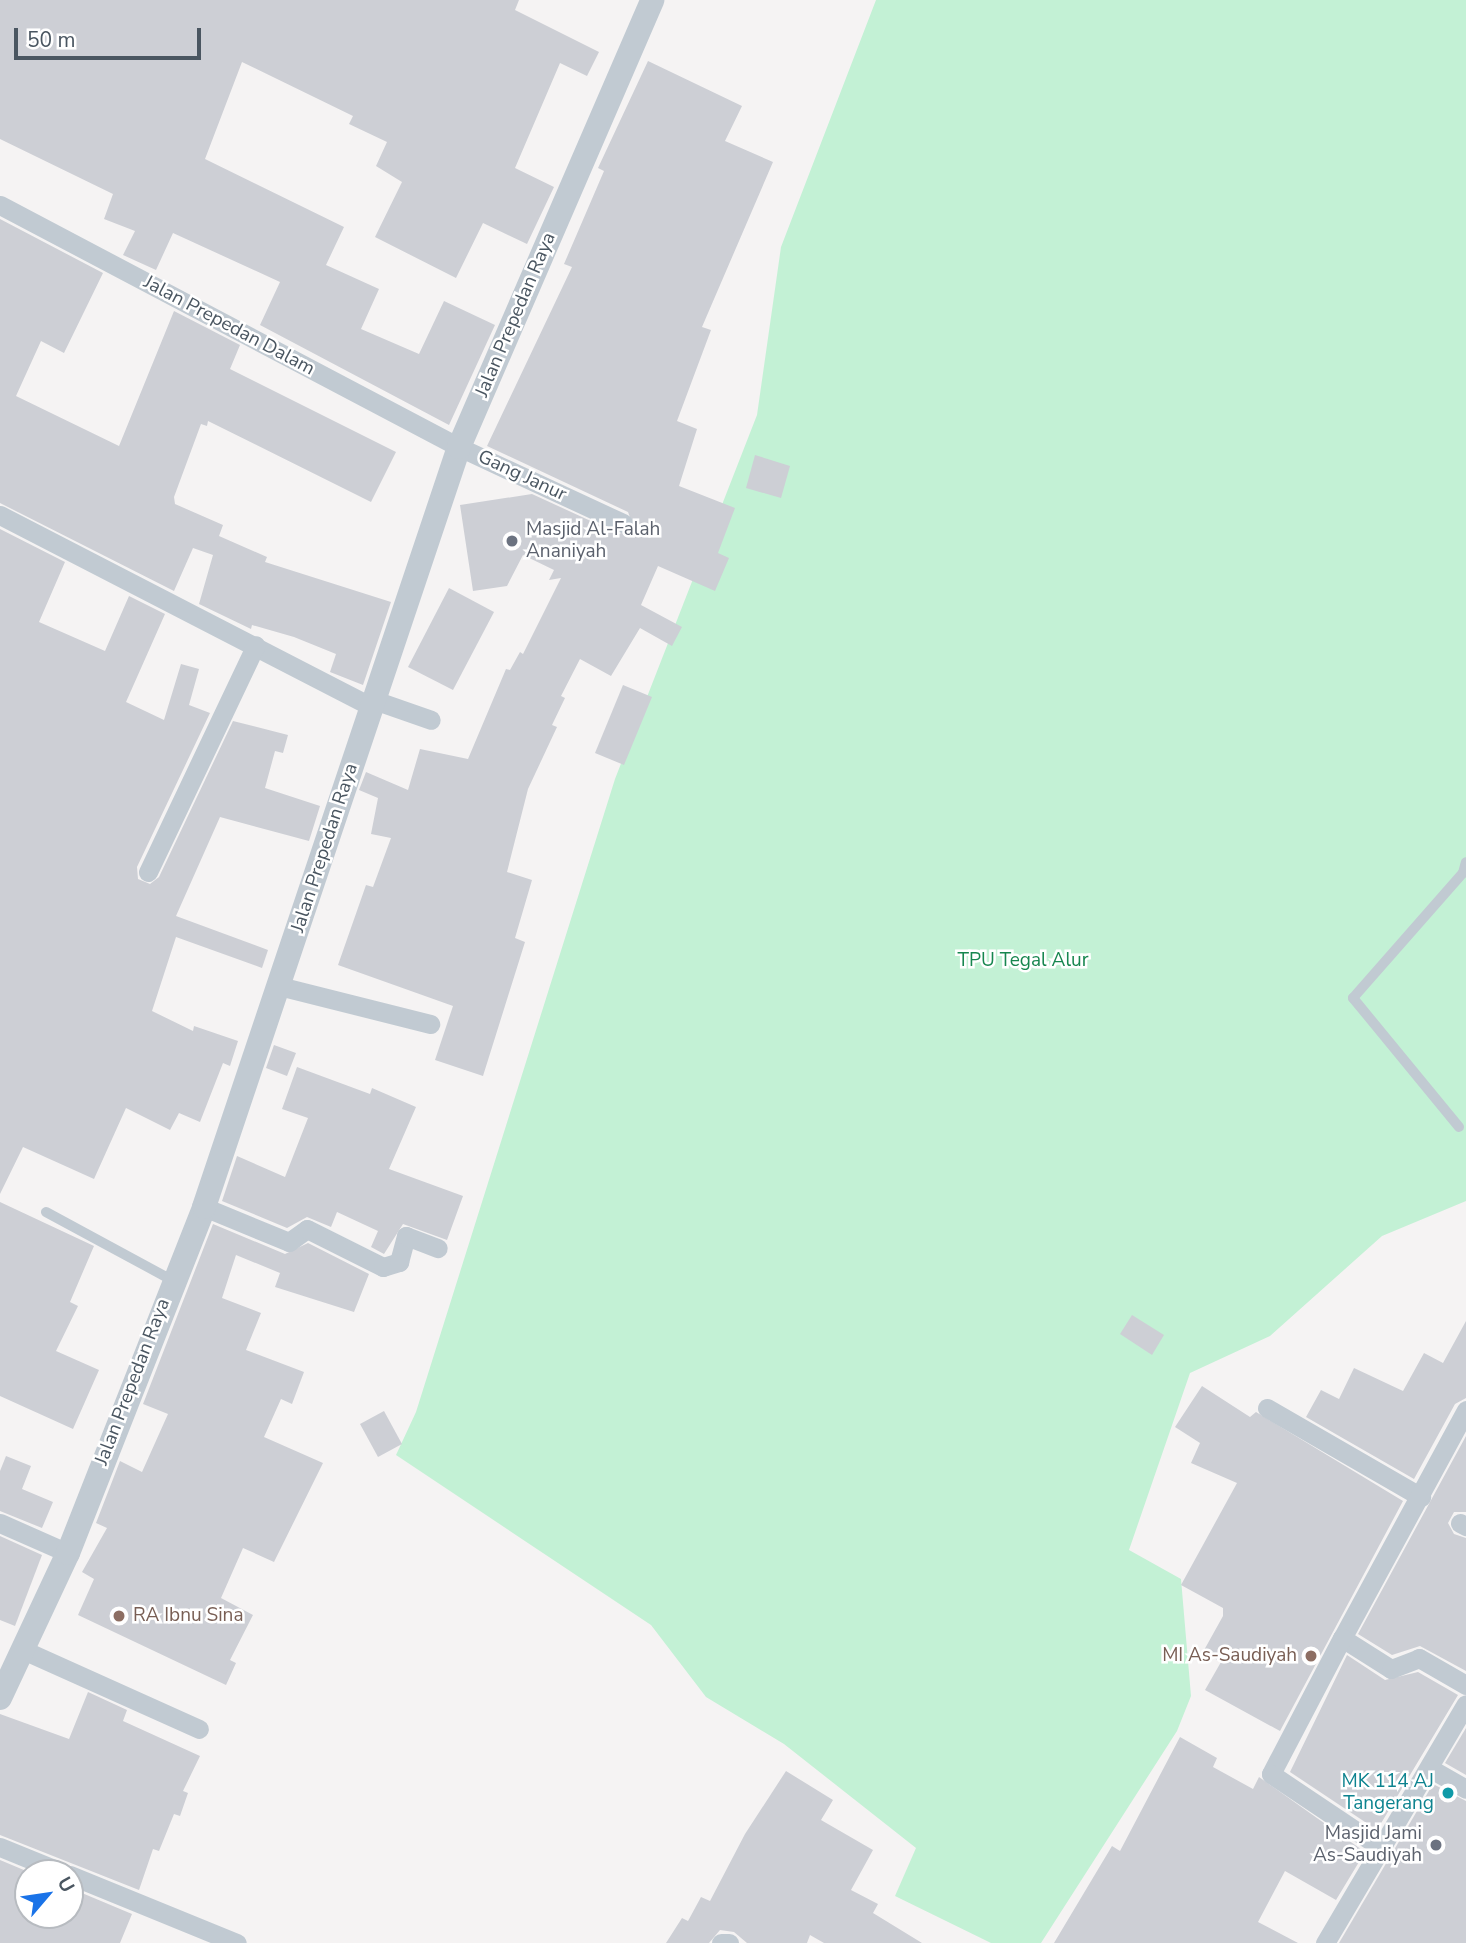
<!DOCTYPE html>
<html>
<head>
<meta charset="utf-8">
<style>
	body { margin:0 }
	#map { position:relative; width:1466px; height:1943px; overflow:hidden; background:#f5f3f3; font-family:"Nunito Sans",sans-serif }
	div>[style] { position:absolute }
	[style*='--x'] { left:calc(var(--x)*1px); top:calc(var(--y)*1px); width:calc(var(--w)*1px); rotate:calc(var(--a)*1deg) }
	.green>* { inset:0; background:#c3f1d5 }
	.building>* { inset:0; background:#cdcfd5 }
	.service>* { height:10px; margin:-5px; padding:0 5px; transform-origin:5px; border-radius:5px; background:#c1cad2 }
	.minor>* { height:19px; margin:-9.5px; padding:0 9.5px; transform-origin:9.5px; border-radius:9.5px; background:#c1cad2 }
	.tertiary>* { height:24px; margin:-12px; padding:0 12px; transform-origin:12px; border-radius:12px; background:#c1cad2 }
	.dots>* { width:19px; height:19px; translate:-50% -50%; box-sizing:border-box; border:4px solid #fff; border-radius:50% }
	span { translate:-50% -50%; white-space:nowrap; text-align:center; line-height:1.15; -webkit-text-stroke:5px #fff; paint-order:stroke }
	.street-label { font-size:19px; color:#4a5661 }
	.worship-label { font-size:19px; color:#5b616d }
	.left { translate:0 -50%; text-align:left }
	.right { translate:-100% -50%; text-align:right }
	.park-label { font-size:19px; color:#17864f }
	.education-label { font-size:19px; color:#785e54 }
	.culture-label { font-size:19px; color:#0d838f }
	.north { position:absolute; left:14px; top:1859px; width:70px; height:70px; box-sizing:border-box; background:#fff; border:2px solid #b7bbc0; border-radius:50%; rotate:61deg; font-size:19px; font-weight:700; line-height:28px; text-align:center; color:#4a5661 }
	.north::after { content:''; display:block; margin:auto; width:24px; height:32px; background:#1a73e8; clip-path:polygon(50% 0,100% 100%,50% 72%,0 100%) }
	.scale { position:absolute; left:14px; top:28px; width:187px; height:32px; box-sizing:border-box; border:4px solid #4a5661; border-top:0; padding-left:9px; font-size:21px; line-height:24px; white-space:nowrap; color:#4a5661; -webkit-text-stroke:5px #fff; paint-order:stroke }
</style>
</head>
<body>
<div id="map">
	<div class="green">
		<div style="clip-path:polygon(876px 0,1466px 0,1466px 1201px,1382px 1236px,1270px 1336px,1190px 1373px,1129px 1550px,1181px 1579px,1191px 1696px,1177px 1731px,1041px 1943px,991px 1943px,895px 1896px,916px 1848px,784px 1744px,706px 1697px,651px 1625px,396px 1455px,416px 1412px,615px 779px,757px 415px,781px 247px)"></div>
	</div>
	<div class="building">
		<div style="clip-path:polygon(0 0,519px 0,515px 10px,599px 52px,587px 76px,560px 63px,515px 168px,554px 187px,527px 244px,483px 223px,456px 278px,375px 237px,402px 182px,376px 166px,387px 142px,349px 124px,353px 116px,242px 62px,205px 159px,344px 227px,326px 265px,379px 289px,361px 329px,419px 354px,444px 301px,495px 325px,449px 425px,260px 325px,280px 282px,173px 233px,156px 270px,123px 255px,135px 231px,104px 219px,113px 194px,0 139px)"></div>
		<div style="clip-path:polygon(648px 61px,742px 106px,725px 141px,773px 162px,702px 327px,711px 330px,677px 421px,697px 429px,679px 486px,735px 508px,718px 553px,729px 558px,715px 591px,658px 566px,641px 605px,682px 627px,672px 646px,640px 628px,611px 676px,580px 659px,561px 696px,565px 698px,552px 725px,557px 727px,528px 789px,507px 872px,532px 880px,515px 938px,525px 942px,483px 1076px,435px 1060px,453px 1006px,338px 965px,366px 885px,373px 887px,391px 838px,371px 834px,378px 798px,359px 790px,366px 772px,408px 790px,420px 749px,468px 759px,506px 669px,510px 670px,520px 652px,523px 654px,561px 578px,549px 580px,554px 570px,523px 555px,507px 586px,473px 591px,460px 505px,532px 494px,619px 534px,634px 528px,628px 512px,487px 446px,572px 267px,564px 264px,604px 171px,598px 168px)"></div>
		<div style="clip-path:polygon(0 219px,103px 273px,64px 353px,41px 341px,16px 396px,119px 446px,174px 311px,240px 345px,230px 369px,396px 452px,371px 502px,208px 421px,207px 426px,201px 424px,174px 497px,175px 504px,223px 525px,219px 536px,267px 557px,265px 562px,391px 602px,363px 685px,330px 672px,336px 654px,294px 637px,252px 625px,251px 629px,199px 604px,213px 555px,193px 548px,174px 591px,0 503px)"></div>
		<div style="clip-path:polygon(755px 455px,790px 466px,781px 498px,746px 488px)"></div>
		<div style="clip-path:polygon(0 529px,65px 562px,39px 622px,105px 651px,129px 596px,165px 614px,126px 702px,164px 720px,181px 664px,199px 669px,189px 705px,210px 713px,137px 867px,138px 879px,150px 884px,159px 877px,233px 721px,288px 735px,283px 753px,275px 751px,265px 788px,320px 806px,309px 841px,220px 817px,176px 916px,268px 950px,262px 968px,176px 937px,152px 1011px,193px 1031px,194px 1026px,238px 1041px,230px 1066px,223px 1063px,200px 1122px,179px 1113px,170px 1130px,126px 1108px,94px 1179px,23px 1147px,0 1194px)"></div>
		<div style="clip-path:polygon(449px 588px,494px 612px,453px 690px,408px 667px)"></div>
		<div style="clip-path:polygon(623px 685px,652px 697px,624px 765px,595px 753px)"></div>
		<div style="clip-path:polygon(274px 1045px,296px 1053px,287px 1076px,266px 1068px)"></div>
		<div style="clip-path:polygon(297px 1067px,370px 1094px,372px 1088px,416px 1107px,389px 1169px,463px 1196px,447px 1240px,403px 1224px,384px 1254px,371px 1247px,378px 1231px,337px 1212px,331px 1227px,307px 1217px,287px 1228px,222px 1201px,237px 1156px,285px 1177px,308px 1118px,282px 1109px)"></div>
		<div style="clip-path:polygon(0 1202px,94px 1246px,70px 1302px,78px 1306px,56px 1351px,99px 1370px,73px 1429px,0 1396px)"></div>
		<div style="clip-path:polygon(213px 1224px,285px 1254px,308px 1243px,369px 1274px,354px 1312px,275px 1287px,280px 1273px,236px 1255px,222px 1298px,261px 1313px,246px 1350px,304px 1372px,292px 1404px,281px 1399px,264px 1437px,323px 1463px,274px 1562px,243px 1548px,221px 1598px,253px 1615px,230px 1660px,236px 1663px,226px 1685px,78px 1615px,94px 1579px,82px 1572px,107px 1528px,96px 1523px,120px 1461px,142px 1472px,168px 1414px,143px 1404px)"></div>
		<div style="clip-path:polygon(1132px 1315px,1164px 1335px,1152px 1355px,1120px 1334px)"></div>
		<div style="clip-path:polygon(1466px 1321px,1466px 1398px,1455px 1404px,1414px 1479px,1306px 1417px,1321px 1390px,1339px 1399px,1354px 1368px,1403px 1391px,1424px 1353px,1443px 1363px)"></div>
		<div style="clip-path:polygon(1202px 1386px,1250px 1417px,1256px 1412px,1403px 1501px,1280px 1731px,1205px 1690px,1221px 1662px,1203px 1652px,1223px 1616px,1223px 1608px,1181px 1585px,1237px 1483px,1191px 1463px,1200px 1443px,1175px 1427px)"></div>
		<div style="clip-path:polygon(384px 1411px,402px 1444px,378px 1457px,360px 1424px)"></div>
		<div style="clip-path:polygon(1466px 1436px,1466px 1512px,1454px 1512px,1448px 1523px,1454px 1534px,1466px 1538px,1466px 1671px,1420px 1646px,1392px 1655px,1358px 1634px)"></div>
		<div style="clip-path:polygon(6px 1456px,31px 1466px,22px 1489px,53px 1502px,42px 1528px,0 1511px,0 1471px)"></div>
		<div style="clip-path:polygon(0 1536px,42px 1555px,15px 1626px,0 1620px)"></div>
		<div style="clip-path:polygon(1347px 1655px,1385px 1680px,1418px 1672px,1458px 1695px,1377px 1830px,1290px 1772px)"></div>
		<div style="clip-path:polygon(88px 1692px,127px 1710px,123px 1721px,200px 1756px,183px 1791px,188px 1793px,180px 1816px,174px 1814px,159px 1851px,153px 1849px,139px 1890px,0 1835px,0 1714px,69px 1739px)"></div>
		<div style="clip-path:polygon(1466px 1728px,1466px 1775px,1445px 1763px)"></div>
		<div style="clip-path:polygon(1180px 1737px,1217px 1758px,1213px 1767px,1253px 1789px,1259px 1777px,1365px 1852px,1336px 1900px,1285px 1871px,1258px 1922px,1298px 1943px,1054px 1943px,1112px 1846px,1120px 1851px)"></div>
		<div style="clip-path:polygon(786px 1771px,833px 1800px,821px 1820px,873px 1850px,851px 1890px,878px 1904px,873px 1913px,922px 1943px,824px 1943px,810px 1935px,807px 1943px,747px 1943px,734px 1932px,720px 1930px,709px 1943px,666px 1943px,682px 1918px,688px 1921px,701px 1897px,710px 1901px,745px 1834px)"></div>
		<div style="clip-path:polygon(1433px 1784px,1466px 1801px,1466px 1943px,1339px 1943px)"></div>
		<div style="clip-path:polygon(0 1860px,31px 1873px,28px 1915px,70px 1915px,70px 1888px,132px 1914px,120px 1943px,0 1943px)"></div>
	</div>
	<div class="service">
		<div style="--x:1459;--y:1127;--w:167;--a:-129.4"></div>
		<div style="--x:1353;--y:998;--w:167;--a:-48.7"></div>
		<div style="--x:1463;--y:873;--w:11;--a:-75"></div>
		<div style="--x:46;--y:1212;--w:143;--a:28.4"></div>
	</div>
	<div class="minor">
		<div style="--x:0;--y:205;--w:519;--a:27.8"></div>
		<div style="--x:459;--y:447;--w:181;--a:24.9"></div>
		<div style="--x:0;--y:515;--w:419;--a:27.3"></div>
		<div style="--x:374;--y:700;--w:60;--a:19.3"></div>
		<div style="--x:148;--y:872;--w:251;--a:-64.6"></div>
		<div style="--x:279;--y:986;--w:156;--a:14.1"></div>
		<div style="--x:204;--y:1207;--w:92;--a:22.4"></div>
		<div style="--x:289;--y:1242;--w:22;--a:-36"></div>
		<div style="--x:307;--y:1229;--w:85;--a:26.6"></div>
		<div style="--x:383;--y:1267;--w:17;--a:-17"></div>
		<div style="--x:399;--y:1262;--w:27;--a:-75"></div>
		<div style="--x:406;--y:1236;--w:34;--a:21"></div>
		<div style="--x:1267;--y:1408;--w:178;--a:30"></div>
		<div style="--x:1466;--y:1410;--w:260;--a:118.5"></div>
		<div style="--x:1342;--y:1638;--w:58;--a:32.3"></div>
		<div style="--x:1391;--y:1669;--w:30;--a:-21"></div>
		<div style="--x:1419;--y:1658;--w:54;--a:29.9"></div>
		<div style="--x:0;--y:1523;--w:74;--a:23.8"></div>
		<div style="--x:1460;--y:1523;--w:7;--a:27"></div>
		<div style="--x:1342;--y:1638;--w:153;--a:117.6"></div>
		<div style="--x:1271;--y:1774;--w:131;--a:33.8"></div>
		<div style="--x:21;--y:1649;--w:195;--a:24.2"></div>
		<div style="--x:1431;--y:1769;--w:40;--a:29.7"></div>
		<div style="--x:0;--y:1847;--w:69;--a:22.1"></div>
		<div style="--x:70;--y:1875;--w:180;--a:22.2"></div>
		<div style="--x:721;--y:1943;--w:8;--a:0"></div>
		<div style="--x:1325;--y:1943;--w:277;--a:-59.5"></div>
	</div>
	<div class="tertiary">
		<div style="--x:0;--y:1698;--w:160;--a:-64.9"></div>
		<div style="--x:68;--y:1553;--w:372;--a:-68.5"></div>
		<div style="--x:204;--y:1207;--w:802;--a:-71.45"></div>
		<div style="--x:459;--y:447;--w:487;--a:-66.6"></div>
	</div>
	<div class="dots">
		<div style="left:512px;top:541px;background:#6b7280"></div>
		<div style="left:119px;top:1616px;background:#8d6e63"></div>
		<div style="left:1311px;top:1656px;background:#8d6e63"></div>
		<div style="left:1448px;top:1793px;background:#0f9aa8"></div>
		<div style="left:1436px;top:1845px;background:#6b7280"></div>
	</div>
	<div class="street-label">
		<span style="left:516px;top:315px;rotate:-67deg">Jalan Prepedan Raya</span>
		<span style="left:229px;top:326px;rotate:28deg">Jalan Prepedan Dalam</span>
		<span style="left:522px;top:476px;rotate:25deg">Gang Janur</span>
		<span style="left:325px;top:848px;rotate:-72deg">Jalan Prepedan Raya</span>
		<span style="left:133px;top:1382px;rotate:-69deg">Jalan Prepedan Raya</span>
	</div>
	<div class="worship-label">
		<span class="left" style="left:526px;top:541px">Masjid Al-Falah<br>Ananiyah</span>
		<span class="right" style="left:1422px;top:1845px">Masjid Jami<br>As-Saudiyah</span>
	</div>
	<div class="park-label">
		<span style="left:1023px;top:961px">TPU Tegal Alur</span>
	</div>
	<div class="education-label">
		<span class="left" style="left:133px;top:1616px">RA Ibnu Sina</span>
		<span class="right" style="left:1297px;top:1656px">MI As-Saudiyah</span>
	</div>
	<div class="culture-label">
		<span class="right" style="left:1434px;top:1793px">MK 114 AJ<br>Tangerang</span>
	</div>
	<div class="north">U</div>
	<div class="scale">50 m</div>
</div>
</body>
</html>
